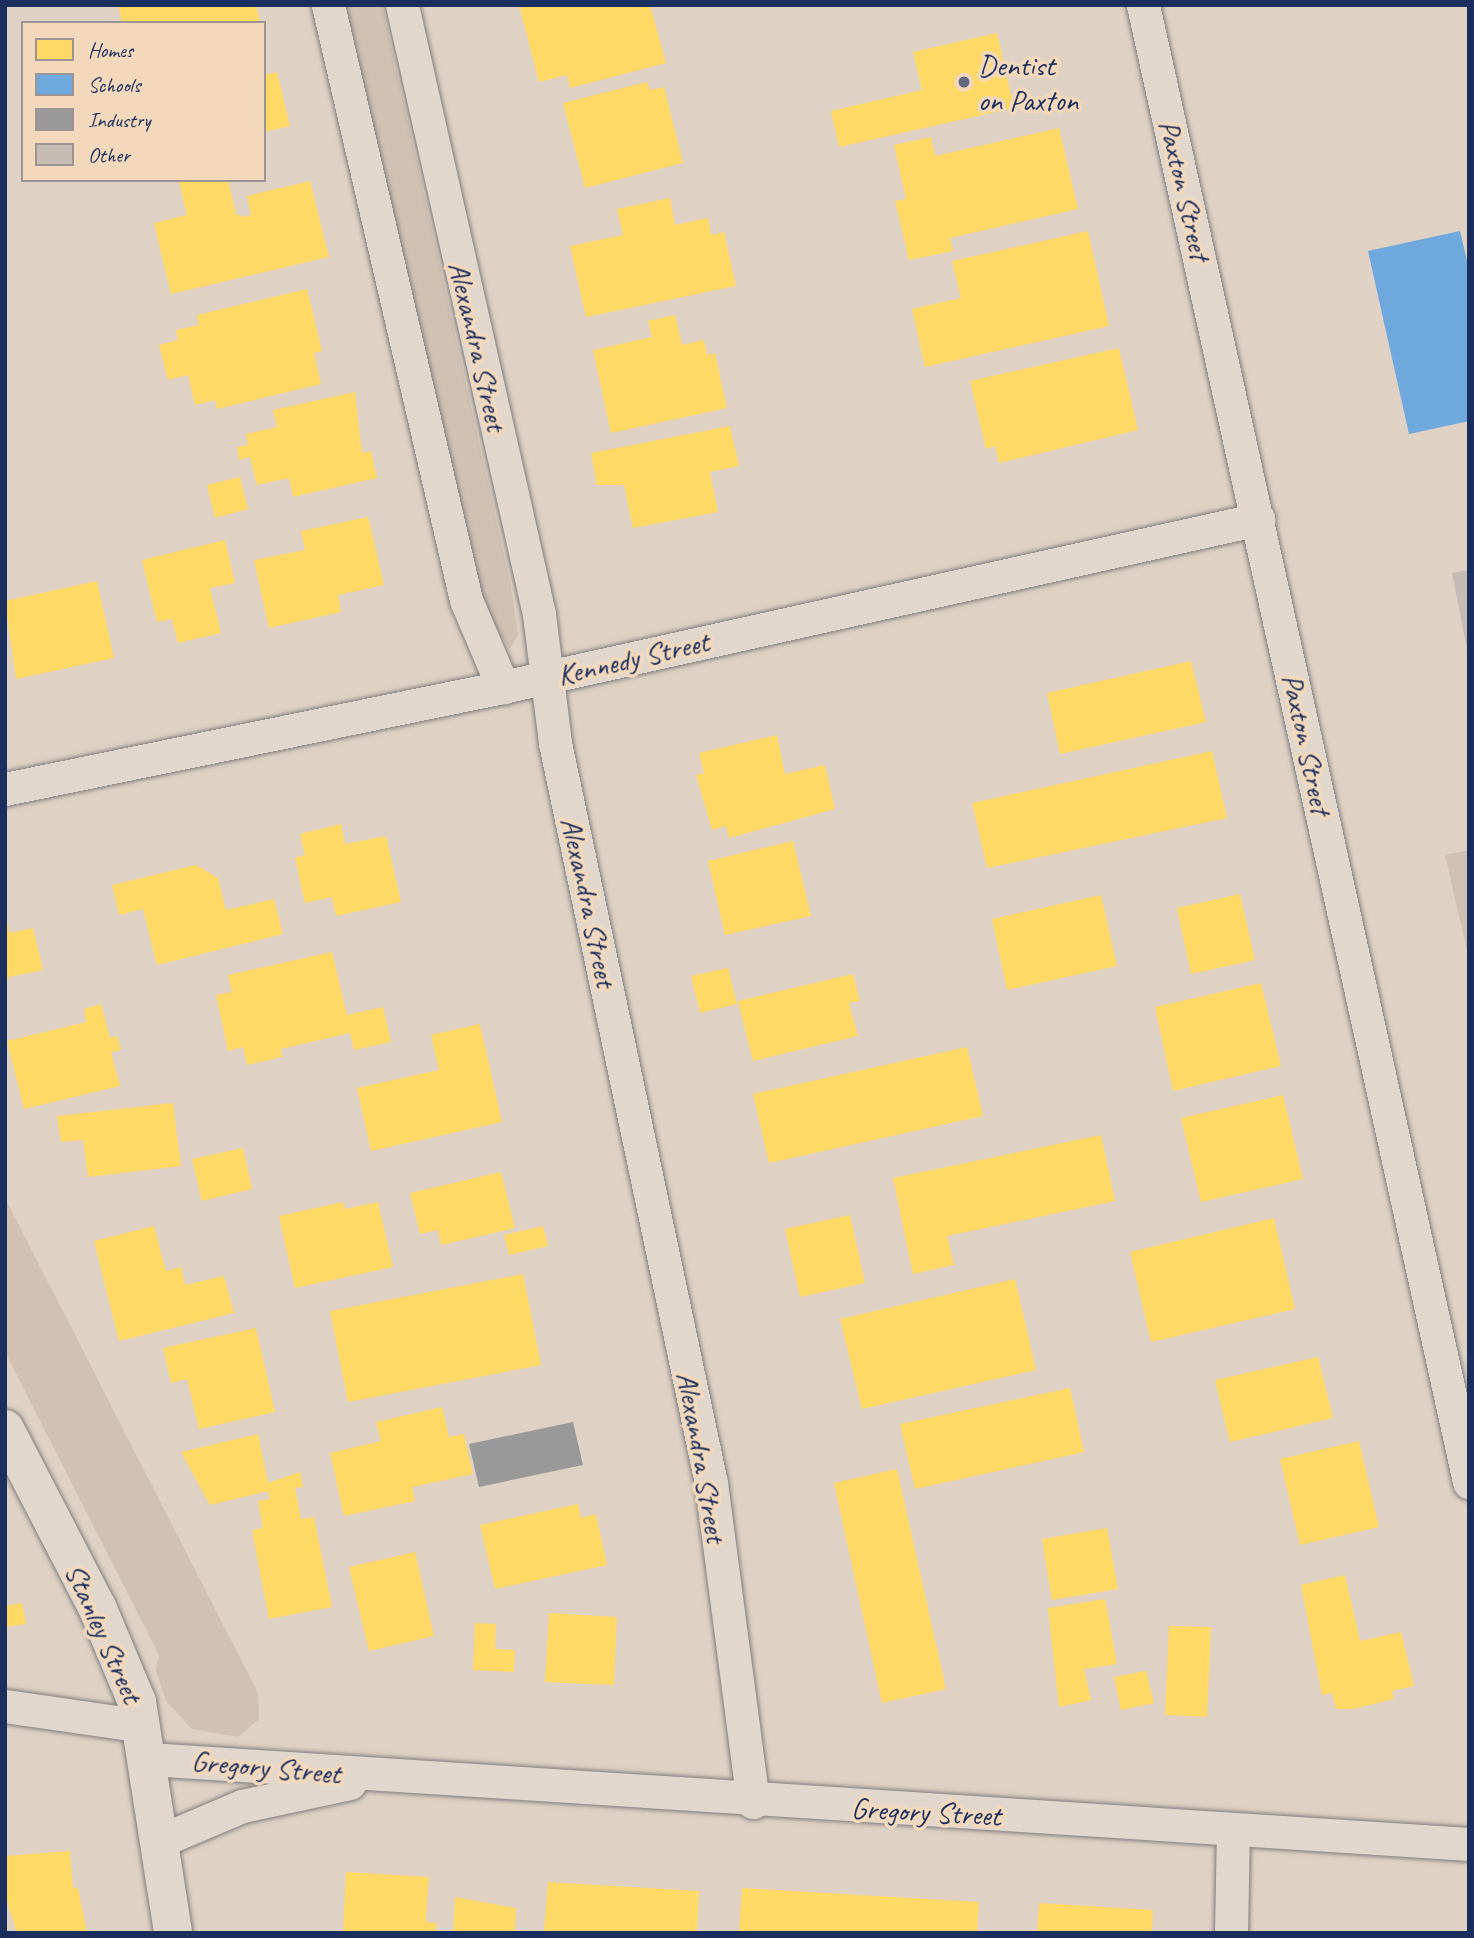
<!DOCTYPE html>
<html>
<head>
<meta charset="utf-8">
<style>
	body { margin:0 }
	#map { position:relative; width:1474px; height:1938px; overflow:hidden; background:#dfd1c3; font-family:Caveat,sans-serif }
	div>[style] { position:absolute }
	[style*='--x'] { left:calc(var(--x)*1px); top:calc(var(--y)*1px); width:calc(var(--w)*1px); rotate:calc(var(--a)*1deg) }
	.green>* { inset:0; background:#d1c1b3 }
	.homes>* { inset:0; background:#ffd966 }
	.schools>* { inset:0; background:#6fa8dc }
	.industry>* { inset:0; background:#999 }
	.building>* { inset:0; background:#c6bcb4 }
	.roads { filter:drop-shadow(0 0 2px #7f7d7f) drop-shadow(0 0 2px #7f7d7f) }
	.street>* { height:33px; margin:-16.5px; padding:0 16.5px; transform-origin:16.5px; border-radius:16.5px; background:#e1d7cc }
	.secondary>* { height:38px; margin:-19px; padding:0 19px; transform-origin:19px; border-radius:19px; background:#e1d7cc }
	.dots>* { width:19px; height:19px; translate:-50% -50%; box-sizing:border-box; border:4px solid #f4d8bb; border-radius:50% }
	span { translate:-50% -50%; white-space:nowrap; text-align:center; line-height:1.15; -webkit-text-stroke:7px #f4d8bb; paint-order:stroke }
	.poi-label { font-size:30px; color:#1b2f5e }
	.left { translate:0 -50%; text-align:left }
	.street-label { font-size:30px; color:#1b2f5e }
	.frame { position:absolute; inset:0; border:7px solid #1b2f5e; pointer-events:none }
	.legend { position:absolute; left:21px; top:21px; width:245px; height:161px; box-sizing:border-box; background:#f4d8bb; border:2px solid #9d9496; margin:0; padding:9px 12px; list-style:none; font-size:21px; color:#1b2f5e }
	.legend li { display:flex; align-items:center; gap:14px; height:35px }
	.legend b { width:35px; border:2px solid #9d9496 }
</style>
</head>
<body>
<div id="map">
	<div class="green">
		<div style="clip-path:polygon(342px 5px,382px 5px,511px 586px,518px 635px,510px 649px,485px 611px)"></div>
		<div style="clip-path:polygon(1469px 850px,1469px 960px,1445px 855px)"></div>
		<div style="clip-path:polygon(5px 1198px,258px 1693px,259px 1719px,238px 1737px,192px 1729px,166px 1701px,156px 1671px,159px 1655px,5px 1352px)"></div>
	</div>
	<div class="homes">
		<div style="clip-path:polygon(118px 5px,256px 5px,260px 23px,122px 23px)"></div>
		<div style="clip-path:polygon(519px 5px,650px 5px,666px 63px,570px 88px,567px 75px,539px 82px)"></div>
		<div style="clip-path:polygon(997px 33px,1014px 108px,839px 147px,831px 111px,922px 90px,913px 52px)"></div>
		<div style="clip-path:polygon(277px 72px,290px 126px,264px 132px,264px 75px)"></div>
		<div style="clip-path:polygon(647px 82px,650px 90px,664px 87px,683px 163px,585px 188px,563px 103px)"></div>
		<div style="clip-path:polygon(1059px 128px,1078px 209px,950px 238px,953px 251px,909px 260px,895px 201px,906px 199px,894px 145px,931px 137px,935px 156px)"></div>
		<div style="clip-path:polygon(228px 180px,236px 214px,244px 217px,251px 215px,247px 196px,310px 181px,329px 257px,171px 294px,154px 223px,187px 215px,179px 181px)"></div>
		<div style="clip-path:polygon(670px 198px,675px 225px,708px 218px,711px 235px,724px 232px,736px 286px,586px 317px,570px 246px,623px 235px,617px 209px)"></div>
		<div style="clip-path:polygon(1088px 231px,1109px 326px,925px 367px,912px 309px,961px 298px,952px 261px)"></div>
		<div style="clip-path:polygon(307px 289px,322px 351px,314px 353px,321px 384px,217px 409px,215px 400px,195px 405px,188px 375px,168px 380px,159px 345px,178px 340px,176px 330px,199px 325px,197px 315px)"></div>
		<div style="clip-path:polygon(675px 315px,682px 345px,704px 340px,707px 355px,715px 353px,727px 408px,611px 433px,593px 350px,652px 337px,648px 321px)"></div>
		<div style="clip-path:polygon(1119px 348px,1138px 430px,999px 463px,995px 446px,986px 449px,970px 381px)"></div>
		<div style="clip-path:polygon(355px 392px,362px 453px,371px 451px,377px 478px,293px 497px,289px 478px,257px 485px,250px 457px,239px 460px,237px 447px,248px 445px,246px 434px,277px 427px,273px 410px)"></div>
		<div style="clip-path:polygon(730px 426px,739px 466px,710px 472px,718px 512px,633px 528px,624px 485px,597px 485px,591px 453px)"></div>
		<div style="clip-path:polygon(240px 477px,248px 509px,215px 518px,207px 485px)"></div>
		<div style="clip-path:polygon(368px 517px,384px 585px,338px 595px,341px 612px,269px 628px,254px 560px,305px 550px,301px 531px)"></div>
		<div style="clip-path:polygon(225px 540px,235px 583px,210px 588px,221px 633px,178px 643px,172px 619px,157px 622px,142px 560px)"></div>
		<div style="clip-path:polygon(97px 581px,114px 658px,16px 679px,5px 601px)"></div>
		<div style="clip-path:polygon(1191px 661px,1206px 722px,1060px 754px,1047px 693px)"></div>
		<div style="clip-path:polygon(777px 735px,785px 774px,825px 765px,835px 809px,729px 838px,726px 826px,712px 830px,696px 775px,704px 773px,699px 753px)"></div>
		<div style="clip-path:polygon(1212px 751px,1227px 818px,987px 868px,972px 803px)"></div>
		<div style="clip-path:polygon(341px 824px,345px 844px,386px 836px,401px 902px,336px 916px,332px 897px,305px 903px,295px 858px,305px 855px,300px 834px)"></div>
		<div style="clip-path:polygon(793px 841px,811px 916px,725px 935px,708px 861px)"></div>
		<div style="clip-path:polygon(196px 865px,218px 878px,226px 910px,274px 899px,283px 934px,157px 965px,143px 909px,119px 915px,112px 885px)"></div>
		<div style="clip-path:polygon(1240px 894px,1255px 960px,1191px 974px,1177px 908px)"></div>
		<div style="clip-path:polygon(1101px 895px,1117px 966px,1007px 990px,992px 919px)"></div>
		<div style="clip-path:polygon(5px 916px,10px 933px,33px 928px,43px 970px,9px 977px,5px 986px)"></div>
		<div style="clip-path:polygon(332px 952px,347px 1015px,383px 1007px,391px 1042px,354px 1050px,350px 1033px,281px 1049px,282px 1057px,247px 1065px,243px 1047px,228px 1051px,216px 995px,232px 992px,228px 975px)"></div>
		<div style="clip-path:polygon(728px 968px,737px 1004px,700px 1013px,691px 976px)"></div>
		<div style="clip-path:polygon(853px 974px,860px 1001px,849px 1003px,858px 1036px,753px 1061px,738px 1001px)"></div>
		<div style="clip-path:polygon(1261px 983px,1281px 1066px,1173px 1091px,1155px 1007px)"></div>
		<div style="clip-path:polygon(101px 1004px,110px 1038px,117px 1036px,121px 1050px,111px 1052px,120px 1086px,24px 1109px,7px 1041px,86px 1022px,84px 1009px)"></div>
		<div style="clip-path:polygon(480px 1024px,502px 1122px,371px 1151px,357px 1088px,439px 1070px,431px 1035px)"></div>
		<div style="clip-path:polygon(967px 1047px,983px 1116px,769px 1163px,753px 1094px)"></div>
		<div style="clip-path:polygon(1283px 1095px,1303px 1179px,1201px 1202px,1181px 1118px)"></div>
		<div style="clip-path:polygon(173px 1103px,181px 1166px,88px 1177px,83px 1140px,61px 1142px,57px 1116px)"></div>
		<div style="clip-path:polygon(1101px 1135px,1115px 1201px,947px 1236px,954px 1265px,913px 1274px,893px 1178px)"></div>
		<div style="clip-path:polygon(243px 1148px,252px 1189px,202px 1201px,192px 1159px)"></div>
		<div style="clip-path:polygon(501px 1172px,515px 1228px,441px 1245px,438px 1230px,420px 1234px,410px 1193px)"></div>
		<div style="clip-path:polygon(343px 1202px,345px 1209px,378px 1202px,393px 1267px,295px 1288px,279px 1216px)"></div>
		<div style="clip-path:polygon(850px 1215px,865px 1283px,800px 1297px,785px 1229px)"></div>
		<div style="clip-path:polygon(1274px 1218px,1295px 1309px,1151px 1342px,1130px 1252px)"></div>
		<div style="clip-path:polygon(154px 1226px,166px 1271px,181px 1267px,185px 1285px,224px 1276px,234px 1313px,119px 1341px,94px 1241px)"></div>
		<div style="clip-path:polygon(543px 1226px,548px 1246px,509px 1255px,504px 1235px)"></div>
		<div style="clip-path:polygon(523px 1274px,541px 1365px,348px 1402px,330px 1311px)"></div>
		<div style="clip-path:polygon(1015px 1279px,1036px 1370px,862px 1409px,840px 1319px)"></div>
		<div style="clip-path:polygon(256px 1328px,275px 1412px,199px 1429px,187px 1379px,171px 1383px,163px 1348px)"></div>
		<div style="clip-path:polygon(1318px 1357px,1333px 1418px,1230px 1442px,1215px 1380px)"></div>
		<div style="clip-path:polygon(1070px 1388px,1084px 1452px,915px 1489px,900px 1424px)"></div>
		<div style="clip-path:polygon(442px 1407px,449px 1437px,464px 1434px,473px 1474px,412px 1487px,415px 1501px,344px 1516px,330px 1453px,381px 1441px,376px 1422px)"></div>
		<div style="clip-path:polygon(258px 1434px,268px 1483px,300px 1472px,303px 1487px,295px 1488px,301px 1519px,314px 1517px,332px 1607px,269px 1619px,252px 1530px,263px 1528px,258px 1501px,270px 1499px,268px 1491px,210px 1505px,181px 1452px)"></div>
		<div style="clip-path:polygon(1359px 1441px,1379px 1527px,1300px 1545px,1280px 1459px)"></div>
		<div style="clip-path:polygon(897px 1469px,946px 1689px,882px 1703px,834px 1483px)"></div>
		<div style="clip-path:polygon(578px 1504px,581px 1518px,596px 1514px,607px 1565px,495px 1589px,480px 1525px)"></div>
		<div style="clip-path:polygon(1107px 1528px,1118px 1589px,1052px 1600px,1042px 1539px)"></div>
		<div style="clip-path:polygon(415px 1552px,434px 1636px,369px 1651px,349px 1567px)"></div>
		<div style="clip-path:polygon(1345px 1575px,1360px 1641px,1401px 1632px,1414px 1686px,1392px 1691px,1394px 1699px,1353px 1709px,1336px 1709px,1332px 1693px,1322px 1695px,1301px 1585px)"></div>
		<div style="clip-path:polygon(1105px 1599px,1117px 1664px,1084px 1669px,1091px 1700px,1059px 1707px,1048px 1608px)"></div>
		<div style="clip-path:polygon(22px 1603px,26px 1624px,5px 1627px,5px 1606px)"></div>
		<div style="clip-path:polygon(549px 1613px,617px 1617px,614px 1685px,545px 1682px)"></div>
		<div style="clip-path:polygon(475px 1623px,496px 1624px,495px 1649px,515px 1650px,514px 1672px,473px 1670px)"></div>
		<div style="clip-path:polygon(1169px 1626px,1211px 1627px,1207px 1717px,1165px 1715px)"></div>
		<div style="clip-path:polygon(1146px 1671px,1154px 1703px,1121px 1710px,1114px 1677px)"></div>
		<div style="clip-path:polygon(70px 1851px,73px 1888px,78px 1888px,87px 1933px,17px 1933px,5px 1895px,5px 1856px)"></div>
		<div style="clip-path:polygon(346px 1872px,429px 1877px,426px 1922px,437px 1923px,436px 1933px,343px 1933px)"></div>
		<div style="clip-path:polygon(548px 1882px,699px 1891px,697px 1933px,544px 1933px)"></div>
		<div style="clip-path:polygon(742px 1888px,979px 1902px,977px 1933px,739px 1933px)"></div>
		<div style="clip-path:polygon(455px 1897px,516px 1908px,515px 1933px,453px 1933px)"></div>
		<div style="clip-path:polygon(1039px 1903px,1153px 1910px,1152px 1933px,1037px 1933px)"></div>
	</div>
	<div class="schools">
		<div style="clip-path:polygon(1460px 231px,1469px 269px,1469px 421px,1409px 434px,1368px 251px)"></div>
	</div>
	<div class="industry">
		<div style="clip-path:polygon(573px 1422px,583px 1465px,479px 1487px,469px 1444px)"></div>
	</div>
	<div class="building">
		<div style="clip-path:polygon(1469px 570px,1469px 649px,1467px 649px,1452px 573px)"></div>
	</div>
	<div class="roads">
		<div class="street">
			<div style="--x:328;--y:5;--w:611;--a:76.94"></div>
			<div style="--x:466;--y:600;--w:95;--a:67"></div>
			<div style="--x:402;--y:5;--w:624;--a:77.32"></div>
			<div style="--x:539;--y:614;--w:130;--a:82.9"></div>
			<div style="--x:555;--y:743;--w:756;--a:78.1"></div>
			<div style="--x:711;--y:1483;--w:322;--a:82.5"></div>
			<div style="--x:1143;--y:5;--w:1513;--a:77.55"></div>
			<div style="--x:5;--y:789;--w:508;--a:-11.58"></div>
			<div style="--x:503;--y:687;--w:774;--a:-12.53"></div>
			<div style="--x:5;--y:1706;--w:139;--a:8.2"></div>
			<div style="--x:149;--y:1759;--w:1323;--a:3.68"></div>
			<div style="--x:162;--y:1840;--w:87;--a:-23"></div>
			<div style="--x:242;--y:1806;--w:110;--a:-12"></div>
			<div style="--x:1231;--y:1933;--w:103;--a:-88.9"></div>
		</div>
		<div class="secondary">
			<div style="--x:5;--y:1429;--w:200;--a:62.7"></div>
			<div style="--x:97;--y:1607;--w:103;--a:67.2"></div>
			<div style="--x:137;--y:1702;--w:234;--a:81.1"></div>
		</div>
	</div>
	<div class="dots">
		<div style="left:964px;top:82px;background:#606881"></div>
	</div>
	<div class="poi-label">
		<span class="left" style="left:978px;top:82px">Dentist<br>on Paxton</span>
	</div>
	<div class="street-label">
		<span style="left:1185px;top:190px;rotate:77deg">Paxton Street</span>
		<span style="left:478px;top:346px;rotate:77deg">Alexandra Street</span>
		<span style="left:633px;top:658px;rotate:-13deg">Kennedy Street</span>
		<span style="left:1307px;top:744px;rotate:78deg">Paxton Street</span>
		<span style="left:589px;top:902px;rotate:78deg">Alexandra Street</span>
		<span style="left:702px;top:1457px;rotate:80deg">Alexandra Street</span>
		<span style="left:104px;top:1633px;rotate:66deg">Stanley Street</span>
		<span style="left:266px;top:1767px;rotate:5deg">Gregory Street</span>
		<span style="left:926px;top:1812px;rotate:3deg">Gregory Street</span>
	</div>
	<div class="frame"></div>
	<ul class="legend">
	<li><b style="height:19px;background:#ffd966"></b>Homes</li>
	<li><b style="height:19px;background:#6fa8dc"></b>Schools</li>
	<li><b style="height:19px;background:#999"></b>Industry</li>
	<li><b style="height:19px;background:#c6bcb4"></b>Other</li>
	</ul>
</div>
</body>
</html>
